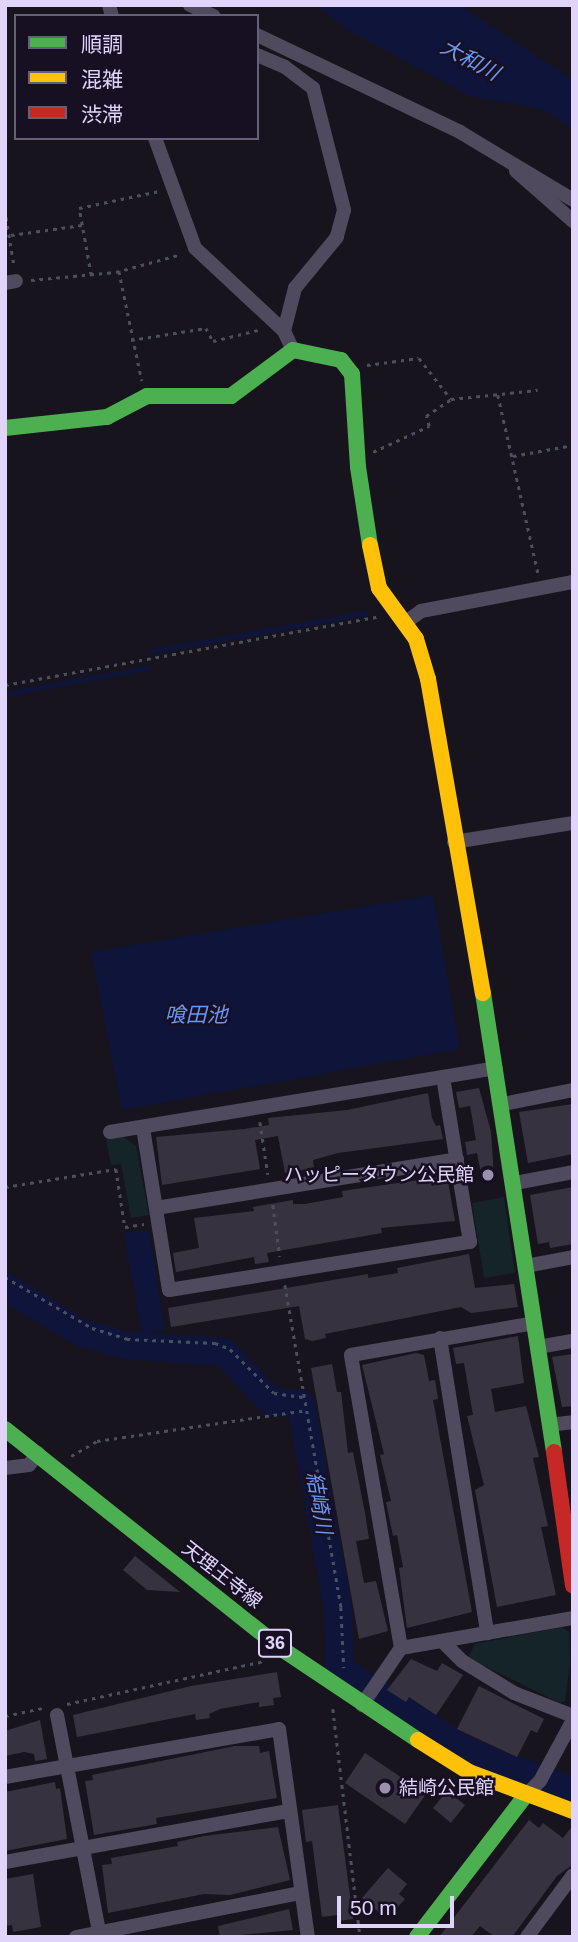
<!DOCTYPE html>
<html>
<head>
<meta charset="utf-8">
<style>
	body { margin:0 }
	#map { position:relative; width:578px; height:1942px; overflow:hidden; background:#18141e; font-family:Arial,"Noto Sans JP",sans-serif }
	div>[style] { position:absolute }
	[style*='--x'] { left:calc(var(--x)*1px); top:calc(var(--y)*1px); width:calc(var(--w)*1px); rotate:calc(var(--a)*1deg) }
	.green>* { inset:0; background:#142429 }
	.water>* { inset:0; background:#0f153a }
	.stream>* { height:4.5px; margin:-2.25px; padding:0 2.25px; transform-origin:2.25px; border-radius:2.25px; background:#0f153a }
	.river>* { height:28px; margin:-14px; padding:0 14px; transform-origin:14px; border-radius:14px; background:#0f153a }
	.building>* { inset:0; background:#373240 }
	.path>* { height:2.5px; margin-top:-1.25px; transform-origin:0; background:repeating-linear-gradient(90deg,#4b505f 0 3.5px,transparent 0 8.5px) }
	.street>* { height:14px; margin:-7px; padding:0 7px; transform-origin:7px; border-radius:7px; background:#4f4a5e }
	.fast>* { height:16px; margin:-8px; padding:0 8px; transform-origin:8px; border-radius:8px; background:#4caf50 }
	.slow>* { height:16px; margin:-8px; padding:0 8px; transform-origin:8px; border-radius:8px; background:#ffc107 }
	.jam>* { height:16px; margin:-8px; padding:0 8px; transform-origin:8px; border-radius:8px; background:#c62828 }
	.dots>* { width:19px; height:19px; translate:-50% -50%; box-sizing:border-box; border:4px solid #171022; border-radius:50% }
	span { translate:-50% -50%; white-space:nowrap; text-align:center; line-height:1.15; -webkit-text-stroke:5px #171022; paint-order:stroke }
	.shield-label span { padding:2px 5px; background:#171022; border:2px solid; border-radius:5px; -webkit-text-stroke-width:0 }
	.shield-label { font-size:18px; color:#e1d4fb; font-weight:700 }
	.poi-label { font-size:19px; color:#e1d4fb }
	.right { translate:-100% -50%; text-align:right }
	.left { translate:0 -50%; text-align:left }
	.street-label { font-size:19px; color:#e1d4fb }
	.water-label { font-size:21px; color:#6b96f3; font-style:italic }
	.frame { position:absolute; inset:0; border:7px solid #e1d4fb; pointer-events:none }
	.legend { position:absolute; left:14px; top:14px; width:245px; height:126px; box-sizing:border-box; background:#171022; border:2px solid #685e79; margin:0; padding:9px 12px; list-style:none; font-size:21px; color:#e1d4fb }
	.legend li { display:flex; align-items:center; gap:14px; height:35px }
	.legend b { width:35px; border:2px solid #685e79 }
	.scale { position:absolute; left:337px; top:1896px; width:117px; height:32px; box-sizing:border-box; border:4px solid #e1d4fb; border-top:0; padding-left:9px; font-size:21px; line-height:24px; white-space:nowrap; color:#e1d4fb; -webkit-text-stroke:5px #171022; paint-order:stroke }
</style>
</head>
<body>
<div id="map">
	<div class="green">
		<div style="clip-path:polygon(122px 1136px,136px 1146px,149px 1215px,131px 1218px,121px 1164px,111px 1165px,106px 1139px)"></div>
		<div style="clip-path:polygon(504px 1197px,515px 1273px,484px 1278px,472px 1203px)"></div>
		<div style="clip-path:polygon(562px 1627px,569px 1632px,570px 1664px,565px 1701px,560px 1703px,468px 1658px,475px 1644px)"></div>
	</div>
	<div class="water">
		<div style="clip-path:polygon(316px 5px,460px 5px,573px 80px,573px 129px,541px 109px,470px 96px,349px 31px)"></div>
		<div style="clip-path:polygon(433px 895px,460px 1049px,122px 1110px,91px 952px)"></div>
		<div style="clip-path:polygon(149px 1230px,165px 1330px,142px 1334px,124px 1233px)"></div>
	</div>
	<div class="stream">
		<div style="--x:153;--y:651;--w:216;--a:-10.1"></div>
		<div style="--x:5;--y:694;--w:144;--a:-10.4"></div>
	</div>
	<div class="river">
		<div style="--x:5;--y:1287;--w:87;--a:31"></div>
		<div style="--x:80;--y:1332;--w:46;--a:16.5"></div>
		<div style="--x:124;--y:1345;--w:100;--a:4"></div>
		<div style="--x:224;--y:1352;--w:69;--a:46.2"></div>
		<div style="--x:272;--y:1402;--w:29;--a:4"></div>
		<div style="--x:301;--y:1404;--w:208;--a:79.8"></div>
		<div style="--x:338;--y:1609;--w:60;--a:88.1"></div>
		<div style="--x:340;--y:1669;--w:148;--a:33.2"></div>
		<div style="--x:464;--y:1750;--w:117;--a:21.1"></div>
	</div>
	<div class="building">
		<div style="clip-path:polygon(479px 1088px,491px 1132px,494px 1177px,482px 1179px,477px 1153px,467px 1155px,465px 1142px,476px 1140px,470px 1106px,459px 1108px,456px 1092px)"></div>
		<div style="clip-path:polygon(428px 1093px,432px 1118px,436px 1126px,440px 1125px,443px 1139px,338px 1153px,313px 1160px,314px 1168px,285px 1173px,278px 1136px,255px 1140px,260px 1169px,162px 1185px,156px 1137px,244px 1129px,269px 1125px,268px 1118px,347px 1110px)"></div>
		<div style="clip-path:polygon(573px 1104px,573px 1154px,528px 1163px,519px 1112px)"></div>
		<div style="clip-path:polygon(447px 1176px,455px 1221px,381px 1228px,382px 1233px,267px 1253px,269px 1262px,255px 1264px,254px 1257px,176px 1272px,173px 1253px,199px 1248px,194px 1218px,254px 1211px,253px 1207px,293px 1200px,293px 1204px,305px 1204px,343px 1197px,342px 1191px)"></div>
		<div style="clip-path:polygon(573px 1187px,573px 1244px,550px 1248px,549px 1242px,538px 1244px,530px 1195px)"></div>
		<div style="clip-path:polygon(469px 1254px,475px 1288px,514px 1284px,518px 1307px,471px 1313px,461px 1307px,325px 1334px,326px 1338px,312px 1341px,305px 1339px,299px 1306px,171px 1327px,168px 1308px,368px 1274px,368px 1278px,398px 1273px,397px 1268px)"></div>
		<div style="clip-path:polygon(518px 1336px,524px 1383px,491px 1389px,495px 1412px,526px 1406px,539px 1457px,533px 1458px,548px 1526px,541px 1527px,556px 1595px,497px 1607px,475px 1490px,484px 1485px,467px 1416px,473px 1415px,469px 1392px,464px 1363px,456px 1364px,453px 1348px)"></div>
		<div style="clip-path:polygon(416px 1353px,424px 1355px,429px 1381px,435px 1380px,438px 1399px,433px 1400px,472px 1612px,407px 1628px,399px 1568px,403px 1567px,397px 1535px,393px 1536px,386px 1502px,391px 1501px,380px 1455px,384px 1454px,362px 1365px)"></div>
		<div style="clip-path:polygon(573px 1354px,573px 1406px,562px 1407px,552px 1357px)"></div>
		<div style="clip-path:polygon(332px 1364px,337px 1392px,341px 1392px,348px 1453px,353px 1452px,365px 1513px,369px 1539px,356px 1541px,364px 1583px,376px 1581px,388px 1631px,359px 1639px,311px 1368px)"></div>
		<div style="clip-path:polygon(135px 1556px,180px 1592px,147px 1590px,123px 1570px)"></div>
		<div style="clip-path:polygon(411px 1659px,437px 1671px,442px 1663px,463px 1675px,436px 1715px,409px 1697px,406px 1702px,387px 1690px)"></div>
		<div style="clip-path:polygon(277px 1672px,281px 1697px,273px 1698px,274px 1705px,259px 1707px,259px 1702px,220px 1709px,209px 1714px,210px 1718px,196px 1720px,195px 1714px,77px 1737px,73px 1715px,191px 1686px)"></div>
		<div style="clip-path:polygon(479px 1686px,544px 1719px,537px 1733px,531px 1730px,517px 1757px,457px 1729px)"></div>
		<div style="clip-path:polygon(40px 1720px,47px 1759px,35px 1761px,34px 1754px,24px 1752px,5px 1756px,5px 1731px)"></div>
		<div style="clip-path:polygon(235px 1746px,259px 1746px,260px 1753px,269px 1751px,277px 1798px,156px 1818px,157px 1824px,94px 1835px,85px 1781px,93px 1780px,92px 1775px)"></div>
		<div style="clip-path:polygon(365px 1753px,426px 1794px,405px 1824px,345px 1783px)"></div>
		<div style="clip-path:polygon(55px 1782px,56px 1789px,60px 1788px,67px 1839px,5px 1851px,5px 1792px)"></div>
		<div style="clip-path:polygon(447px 1791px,465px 1805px,451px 1823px,433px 1808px)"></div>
		<div style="clip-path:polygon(338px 1805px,353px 1919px,339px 1921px,338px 1915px,322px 1917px,312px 1841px,306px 1842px,302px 1810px)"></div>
		<div style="clip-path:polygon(529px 1820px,539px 1828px,543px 1823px,563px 1838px,573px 1825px,571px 1866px,557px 1876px,512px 1937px,495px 1937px,480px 1926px,471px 1937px,439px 1937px)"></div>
		<div style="clip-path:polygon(278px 1827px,290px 1880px,230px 1895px,204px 1894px,108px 1913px,102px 1865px,112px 1864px,111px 1858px,178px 1846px,177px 1842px,204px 1836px)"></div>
		<div style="clip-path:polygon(388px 1868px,407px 1884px,399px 1894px,405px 1899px,396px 1909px,390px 1904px,381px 1914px,362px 1898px)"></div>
		<div style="clip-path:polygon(33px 1874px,41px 1927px,13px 1932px,12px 1925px,5px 1926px,5px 1879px)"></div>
		<div style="clip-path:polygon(289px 1909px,293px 1930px,220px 1937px,218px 1926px)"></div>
	</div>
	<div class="path">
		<div style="--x:5;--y:209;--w:57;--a:80.9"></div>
		<div style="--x:11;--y:235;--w:72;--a:-8"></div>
		<div style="--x:119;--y:271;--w:112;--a:78.2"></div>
		<div style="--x:91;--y:275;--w:68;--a:-100.2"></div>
		<div style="--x:79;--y:208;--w:82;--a:-12"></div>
		<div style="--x:31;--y:280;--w:85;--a:-5.4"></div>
		<div style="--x:116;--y:272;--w:68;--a:-15.3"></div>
		<div style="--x:131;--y:340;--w:76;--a:-9.1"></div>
		<div style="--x:206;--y:328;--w:15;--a:62"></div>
		<div style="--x:213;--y:341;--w:50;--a:-13.8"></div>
		<div style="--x:367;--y:365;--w:52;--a:-7.7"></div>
		<div style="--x:419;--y:358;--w:52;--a:52"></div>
		<div style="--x:498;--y:395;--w:182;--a:77.3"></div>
		<div style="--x:373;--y:452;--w:62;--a:-24.9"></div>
		<div style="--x:429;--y:426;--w:10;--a:-107"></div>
		<div style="--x:426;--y:416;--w:30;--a:-34"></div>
		<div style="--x:451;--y:399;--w:87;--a:-5.9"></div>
		<div style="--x:513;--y:456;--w:61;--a:-10.4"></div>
		<div style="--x:5;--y:685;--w:378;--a:-10.4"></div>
		<div style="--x:260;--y:1122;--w:53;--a:81.3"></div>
		<div style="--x:5;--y:1187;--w:112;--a:-9.2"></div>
		<div style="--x:116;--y:1169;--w:59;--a:81.2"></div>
		<div style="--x:125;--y:1227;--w:19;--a:-9"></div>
		<div style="--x:273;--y:1205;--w:52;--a:82.3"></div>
		<div style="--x:5;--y:1277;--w:101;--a:30.4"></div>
		<div style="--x:92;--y:1328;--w:37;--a:17"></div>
		<div style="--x:127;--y:1339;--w:88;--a:2.6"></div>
		<div style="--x:215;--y:1343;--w:16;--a:22"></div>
		<div style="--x:230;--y:1349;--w:62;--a:45"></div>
		<div style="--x:274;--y:1393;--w:29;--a:8"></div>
		<div style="--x:285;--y:1285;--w:327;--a:80.1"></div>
		<div style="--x:341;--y:1607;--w:61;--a:87.2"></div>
		<div style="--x:71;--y:1456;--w:30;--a:-30"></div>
		<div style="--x:97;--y:1441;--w:211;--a:-8.4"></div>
		<div style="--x:67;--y:1704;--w:203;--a:-12.3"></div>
		<div style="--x:333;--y:1709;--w:230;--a:83.2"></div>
		<div style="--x:5;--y:1716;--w:39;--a:-12"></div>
	</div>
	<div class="street">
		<div style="--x:109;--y:5;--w:11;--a:75"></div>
		<div style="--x:190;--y:5;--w:26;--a:25"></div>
		<div style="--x:257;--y:35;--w:225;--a:25.5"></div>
		<div style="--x:460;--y:132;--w:132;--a:31"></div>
		<div style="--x:257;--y:55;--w:30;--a:23"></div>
		<div style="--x:285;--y:67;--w:35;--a:37"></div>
		<div style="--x:313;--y:88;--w:126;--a:75.7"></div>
		<div style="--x:344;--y:210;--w:28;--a:105"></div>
		<div style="--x:337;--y:237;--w:66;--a:129.5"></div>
		<div style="--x:295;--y:288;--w:44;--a:104.3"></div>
		<div style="--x:155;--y:138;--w:117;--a:70"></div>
		<div style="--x:195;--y:248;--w:122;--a:43"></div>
		<div style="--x:284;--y:331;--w:21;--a:65"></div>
		<div style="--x:516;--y:171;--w:76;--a:41.3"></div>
		<div style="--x:5;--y:283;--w:11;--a:-10"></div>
		<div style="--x:406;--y:622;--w:19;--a:-36"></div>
		<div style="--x:421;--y:611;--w:155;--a:-10.8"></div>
		<div style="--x:454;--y:842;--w:121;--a:-9.1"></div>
		<div style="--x:503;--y:1104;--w:71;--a:-11.3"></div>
		<div style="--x:143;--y:1128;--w:164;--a:80.9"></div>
		<div style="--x:169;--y:1290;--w:305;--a:-9.1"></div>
		<div style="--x:470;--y:1242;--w:167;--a:-99.3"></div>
		<div style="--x:110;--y:1132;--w:391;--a:-9.4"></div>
		<div style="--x:515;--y:1183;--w:59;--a:-10.7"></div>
		<div style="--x:156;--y:1208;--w:305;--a:-9.2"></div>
		<div style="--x:526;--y:1266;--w:48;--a:-10.8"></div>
		<div style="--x:440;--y:1338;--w:299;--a:80.9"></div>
		<div style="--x:538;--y:1347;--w:36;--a:-10"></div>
		<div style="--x:549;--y:1425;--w:24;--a:-7"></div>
		<div style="--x:5;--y:1468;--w:24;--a:-7"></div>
		<div style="--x:29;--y:1465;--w:15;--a:-53"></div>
		<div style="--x:442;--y:1641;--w:28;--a:45"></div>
		<div style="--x:462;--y:1661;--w:61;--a:31.6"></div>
		<div style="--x:514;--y:1693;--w:63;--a:21.3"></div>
		<div style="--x:401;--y:1648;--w:297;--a:-99.7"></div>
		<div style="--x:351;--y:1355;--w:186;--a:-9.9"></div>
		<div style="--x:362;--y:1705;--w:69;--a:-55.6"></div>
		<div style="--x:401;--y:1648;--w:175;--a:-9.9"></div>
		<div style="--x:57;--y:1715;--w:226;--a:79"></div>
		<div style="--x:5;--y:1777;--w:278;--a:-9.9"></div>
		<div style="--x:279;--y:1729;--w:210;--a:82.1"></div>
		<div style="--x:526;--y:1795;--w:20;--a:-45"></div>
		<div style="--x:540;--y:1781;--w:69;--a:-61.6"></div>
		<div style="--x:5;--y:1862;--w:288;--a:-10.2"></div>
		<div style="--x:76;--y:1937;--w:229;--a:-11.1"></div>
		<div style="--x:527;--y:1937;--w:77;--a:-53.4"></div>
	</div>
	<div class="fast">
		<div style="--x:5;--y:428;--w:103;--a:-6.2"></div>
		<div style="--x:107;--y:417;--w:45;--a:-27.7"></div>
		<div style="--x:147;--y:396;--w:84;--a:0"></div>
		<div style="--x:231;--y:396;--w:77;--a:-36.6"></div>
		<div style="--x:293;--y:350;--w:49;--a:11.8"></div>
		<div style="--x:341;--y:360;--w:18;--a:52"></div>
		<div style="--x:352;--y:374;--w:93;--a:86.3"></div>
		<div style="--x:358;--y:467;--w:79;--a:81.3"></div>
		<div style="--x:483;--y:993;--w:464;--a:81.2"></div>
		<div style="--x:5;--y:1429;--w:350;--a:38.5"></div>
		<div style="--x:279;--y:1647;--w:167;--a:33.8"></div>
		<div style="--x:417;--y:1937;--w:179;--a:-52.5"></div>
	</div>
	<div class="slow">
		<div style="--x:370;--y:545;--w:44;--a:78.2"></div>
		<div style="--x:379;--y:588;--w:63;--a:54"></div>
		<div style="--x:416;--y:639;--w:42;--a:73.3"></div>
		<div style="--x:428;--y:679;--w:319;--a:80.1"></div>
		<div style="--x:418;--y:1740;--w:60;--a:32.1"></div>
		<div style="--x:469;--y:1772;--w:111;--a:20.6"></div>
	</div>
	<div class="jam">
		<div style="--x:554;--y:1452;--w:135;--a:81.9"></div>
	</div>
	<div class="dots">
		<div style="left:488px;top:1175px;background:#9b91ae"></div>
		<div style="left:385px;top:1788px;background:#9b91ae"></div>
	</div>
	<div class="shield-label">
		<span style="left:275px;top:1643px">36</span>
	</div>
	<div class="poi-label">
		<span class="right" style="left:474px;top:1175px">ハッピータウン公民館</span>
		<span class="left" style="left:399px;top:1788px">結崎公民館</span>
	</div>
	<div class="street-label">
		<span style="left:222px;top:1575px;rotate:38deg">天理王寺線</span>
	</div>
	<div class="water-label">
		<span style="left:470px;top:60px;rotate:28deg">大和川</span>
		<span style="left:196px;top:1015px">喰田池</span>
		<span style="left:319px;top:1503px;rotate:80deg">結崎川</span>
	</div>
	<div class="frame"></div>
	<ul class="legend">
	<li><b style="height:9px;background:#4caf50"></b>順調</li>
	<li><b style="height:9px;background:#ffc107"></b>混雑</li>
	<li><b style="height:9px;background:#c62828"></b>渋滞</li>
	</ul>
	<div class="scale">50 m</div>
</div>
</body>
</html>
